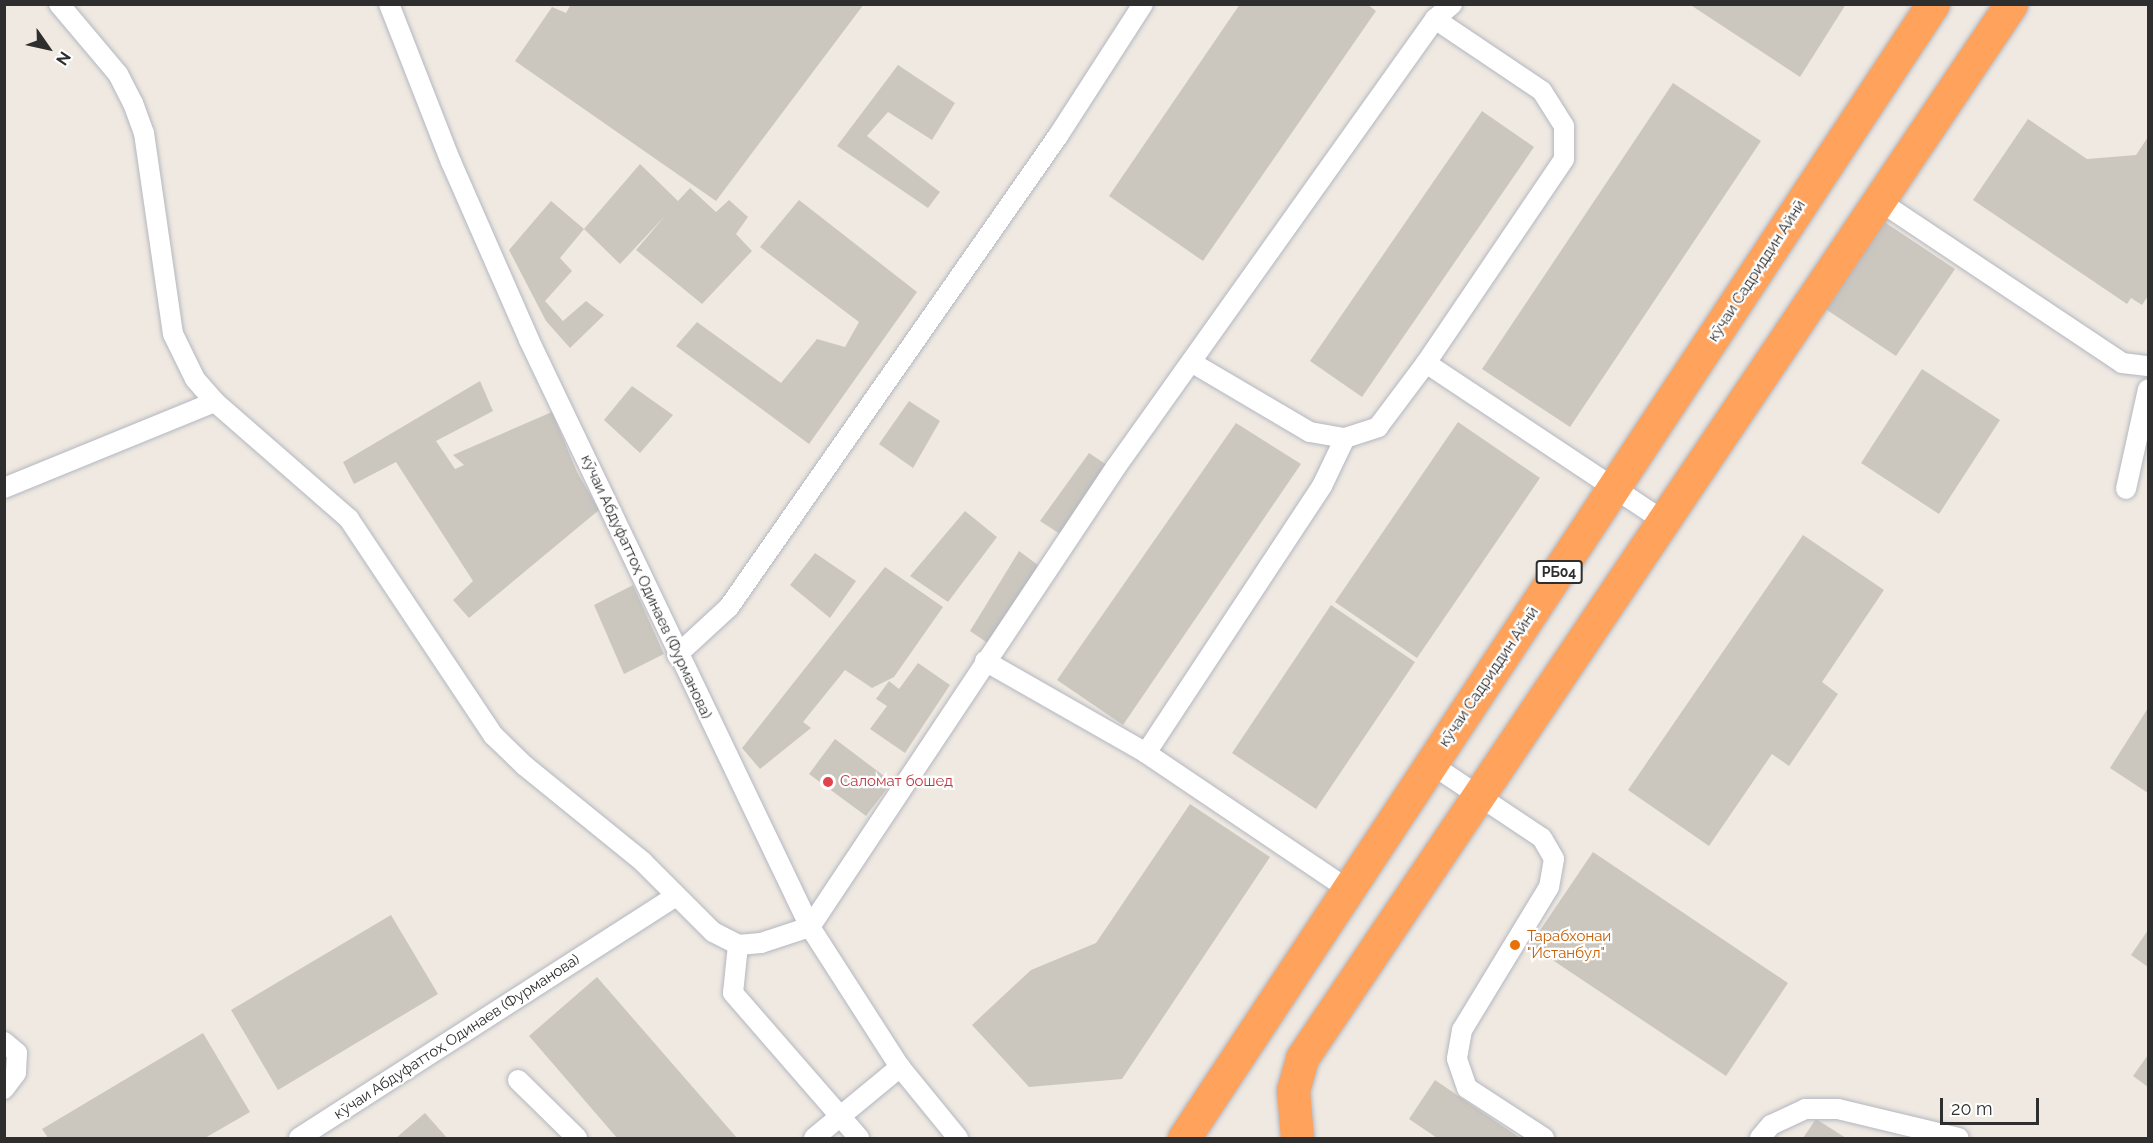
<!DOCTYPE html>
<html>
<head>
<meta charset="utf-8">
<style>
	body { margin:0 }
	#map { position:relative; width:2153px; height:1143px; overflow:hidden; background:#efe9e1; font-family:Raleway,sans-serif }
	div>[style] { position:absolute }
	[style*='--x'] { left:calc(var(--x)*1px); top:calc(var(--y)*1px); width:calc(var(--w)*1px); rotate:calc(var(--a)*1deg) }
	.building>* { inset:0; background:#cbc7bf }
	.roads { filter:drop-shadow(0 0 2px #b4b7c1) drop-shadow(0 0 2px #b4b7c1) }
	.lane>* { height:20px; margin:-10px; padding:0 10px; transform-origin:10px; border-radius:10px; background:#fff }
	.highway>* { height:33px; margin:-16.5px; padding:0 16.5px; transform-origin:16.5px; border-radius:16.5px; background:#ffa35c }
	.dots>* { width:16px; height:16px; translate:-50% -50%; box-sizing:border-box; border:3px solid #fff; border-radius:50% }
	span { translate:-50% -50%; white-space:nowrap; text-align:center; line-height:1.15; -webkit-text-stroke:4.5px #fff; paint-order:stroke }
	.shield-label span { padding:2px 4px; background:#fff; border:2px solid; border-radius:4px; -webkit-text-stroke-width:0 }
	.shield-label { font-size:14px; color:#2e2e2e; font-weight:700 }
	.street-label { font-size:15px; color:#2e2e2e }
	.health-label { font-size:15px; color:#be3a42 }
	.left { translate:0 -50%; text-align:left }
	.food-label { font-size:15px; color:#c56008 }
	.frame { position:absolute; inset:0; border:6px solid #2e2e2e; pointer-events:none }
	.north { position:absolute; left:18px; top:18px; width:60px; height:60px; -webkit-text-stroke:4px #fff; paint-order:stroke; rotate:124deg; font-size:16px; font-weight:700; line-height:24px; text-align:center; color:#2e2e2e }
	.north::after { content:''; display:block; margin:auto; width:21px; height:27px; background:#2e2e2e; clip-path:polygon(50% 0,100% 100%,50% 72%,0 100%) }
	.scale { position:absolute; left:1940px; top:1098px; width:99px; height:27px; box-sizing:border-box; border:3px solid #2e2e2e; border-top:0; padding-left:8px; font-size:18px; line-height:21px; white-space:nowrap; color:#2e2e2e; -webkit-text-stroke:4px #fff; paint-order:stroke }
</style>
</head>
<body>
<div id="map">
	<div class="building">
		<div style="clip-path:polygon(571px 4px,864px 4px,716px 201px,515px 61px,552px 7px,566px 13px)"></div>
		<div style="clip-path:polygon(1240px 4px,1367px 4px,1376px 11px,1203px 261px,1109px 196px)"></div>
		<div style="clip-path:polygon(1689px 4px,1846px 4px,1800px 77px)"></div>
		<div style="clip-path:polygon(898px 65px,955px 103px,932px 140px,888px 112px,867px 136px,940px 192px,928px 208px,837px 146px)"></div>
		<div style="clip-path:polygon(1673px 83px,1761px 141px,1570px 427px,1482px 369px)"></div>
		<div style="clip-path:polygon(1482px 111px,1534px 147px,1362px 397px,1310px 361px)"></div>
		<div style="clip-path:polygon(2028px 119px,2087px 159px,2136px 155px,2148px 137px,2148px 296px,2142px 305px,2131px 298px,2127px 304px,1973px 200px)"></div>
		<div style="clip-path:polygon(640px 164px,678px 201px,690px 188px,716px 212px,729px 200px,748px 217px,736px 234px,752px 251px,702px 304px,636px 250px,665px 216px,620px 264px,584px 229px,560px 258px,572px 271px,545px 301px,563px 321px,586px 301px,604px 315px,570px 348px,546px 321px,509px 250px,551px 201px,584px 229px)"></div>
		<div style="clip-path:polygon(799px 200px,917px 292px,809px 444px,676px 346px,697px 322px,781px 383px,817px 339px,845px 347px,859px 322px,760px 247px)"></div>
		<div style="clip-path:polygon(1883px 221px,1955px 269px,1896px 356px,1824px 308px)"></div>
		<div style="clip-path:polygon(1922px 369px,2000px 420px,1939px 514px,1861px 463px)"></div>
		<div style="clip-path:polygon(480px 381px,493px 411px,436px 441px,455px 469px,464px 465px,453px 455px,552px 412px,577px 472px,599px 510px,469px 618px,453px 600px,473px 581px,396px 462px,354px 484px,343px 462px)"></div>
		<div style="clip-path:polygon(632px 386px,673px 415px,640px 453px,604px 420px)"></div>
		<div style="clip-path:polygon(909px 401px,940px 421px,913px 468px,879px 444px)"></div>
		<div style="clip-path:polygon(1458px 422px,1540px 478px,1417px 658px,1335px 602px)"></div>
		<div style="clip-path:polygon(1236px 423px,1301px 464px,1123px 725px,1057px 680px)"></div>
		<div style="clip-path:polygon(1089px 453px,1107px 465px,1060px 534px,1040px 521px)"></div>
		<div style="clip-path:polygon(965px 511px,997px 537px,948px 602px,910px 576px)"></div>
		<div style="clip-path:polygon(1803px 535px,1884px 590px,1822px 682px,1838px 694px,1789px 766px,1772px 754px,1709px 846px,1628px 790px)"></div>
		<div style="clip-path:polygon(1019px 551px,1042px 568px,989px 644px,970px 631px)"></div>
		<div style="clip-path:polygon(815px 553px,856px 581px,830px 618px,790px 585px)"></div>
		<div style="clip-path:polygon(885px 567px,943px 607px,894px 677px,872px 688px,845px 670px,803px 722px,811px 728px,760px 769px,742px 748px)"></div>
		<div style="clip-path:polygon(633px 585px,664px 654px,624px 674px,594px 605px)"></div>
		<div style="clip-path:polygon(1331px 605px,1415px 662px,1316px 809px,1232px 753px)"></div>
		<div style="clip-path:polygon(918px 663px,950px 685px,905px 753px,870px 729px,887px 706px,876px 699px,889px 681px,899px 689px)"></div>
		<div style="clip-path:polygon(2148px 708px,2148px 793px,2110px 768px)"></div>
		<div style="clip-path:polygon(835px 739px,892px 782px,866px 816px,809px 774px)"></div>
		<div style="clip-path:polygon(1190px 804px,1270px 857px,1122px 1079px,1029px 1087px,972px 1025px,1031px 970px,1096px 943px)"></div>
		<div style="clip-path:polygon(1593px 852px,1788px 983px,1726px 1076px,1530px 945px)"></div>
		<div style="clip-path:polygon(391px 915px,438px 994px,278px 1090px,231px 1010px)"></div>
		<div style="clip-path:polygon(2148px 930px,2148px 967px,2131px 955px)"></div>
		<div style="clip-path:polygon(597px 977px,737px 1138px,617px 1138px,529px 1036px)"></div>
		<div style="clip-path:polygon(203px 1033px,250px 1112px,205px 1138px,48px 1138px,42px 1129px)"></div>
		<div style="clip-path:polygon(2148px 1055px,2148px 1087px,2133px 1076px)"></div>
		<div style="clip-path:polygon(1435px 1080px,1520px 1138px,1437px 1138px,1409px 1119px)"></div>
		<div style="clip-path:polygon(425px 1113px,447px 1138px,396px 1138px)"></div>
		<div style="clip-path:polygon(1816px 1119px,1846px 1138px,1803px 1138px)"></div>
	</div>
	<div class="roads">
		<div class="lane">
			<div style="--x:59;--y:4;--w:92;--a:49.9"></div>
			<div style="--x:118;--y:74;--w:33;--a:63"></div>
			<div style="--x:133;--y:103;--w:32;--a:70"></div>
			<div style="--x:144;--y:133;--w:203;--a:81.8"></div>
			<div style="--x:173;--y:334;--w:50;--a:63.9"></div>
			<div style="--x:195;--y:379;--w:30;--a:49"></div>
			<div style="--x:215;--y:402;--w:178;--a:41.1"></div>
			<div style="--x:349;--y:519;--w:260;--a:56.3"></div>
			<div style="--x:493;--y:735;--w:45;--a:44.1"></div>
			<div style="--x:525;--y:766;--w:152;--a:39.1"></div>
			<div style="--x:643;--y:862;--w:99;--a:45"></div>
			<div style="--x:713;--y:932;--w:28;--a:27"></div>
			<div style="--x:738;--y:945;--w:23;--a:-5"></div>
			<div style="--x:761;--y:943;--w:52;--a:-18.1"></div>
			<div style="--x:810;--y:927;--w:552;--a:-56.37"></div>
			<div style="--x:1116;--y:467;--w:550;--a:-54.55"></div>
			<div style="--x:1435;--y:19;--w:23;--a:-41"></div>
			<div style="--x:389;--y:4;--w:170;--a:68.6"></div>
			<div style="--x:451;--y:162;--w:194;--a:66.3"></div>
			<div style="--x:529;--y:340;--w:651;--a:64.42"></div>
			<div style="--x:810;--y:927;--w:166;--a:57.3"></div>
			<div style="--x:900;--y:1067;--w:92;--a:50.8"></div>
			<div style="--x:1878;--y:200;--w:293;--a:33.7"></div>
			<div style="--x:2122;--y:363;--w:26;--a:7"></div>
			<div style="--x:1191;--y:362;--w:138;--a:30.5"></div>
			<div style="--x:1310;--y:432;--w:36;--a:10"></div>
			<div style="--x:1345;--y:438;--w:35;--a:-18"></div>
			<div style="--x:1378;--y:427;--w:80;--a:-53.1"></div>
			<div style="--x:1426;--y:363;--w:246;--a:-55.9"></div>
			<div style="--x:1564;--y:159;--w:33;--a:-90"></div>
			<div style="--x:1564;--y:126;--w:41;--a:-122.2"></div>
			<div style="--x:1542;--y:91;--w:129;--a:-146.1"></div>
			<div style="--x:1426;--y:363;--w:286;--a:33.6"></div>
			<div style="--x:4;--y:488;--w:228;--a:-22.2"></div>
			<div style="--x:2126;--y:489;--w:102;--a:-77.6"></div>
			<div style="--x:677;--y:655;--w:71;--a:-42.7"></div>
			<div style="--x:729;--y:607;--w:575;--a:-55.07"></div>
			<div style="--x:1058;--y:136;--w:157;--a:-57.2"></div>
			<div style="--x:985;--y:661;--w:185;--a:29.7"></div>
			<div style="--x:1146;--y:753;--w:244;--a:34"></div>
			<div style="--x:1146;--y:753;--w:320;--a:-56.6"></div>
			<div style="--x:1322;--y:486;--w:53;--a:-64.4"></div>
			<div style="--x:1431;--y:764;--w:133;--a:33.7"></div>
			<div style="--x:1542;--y:838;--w:24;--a:60"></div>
			<div style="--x:1554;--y:859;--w:28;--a:100"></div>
			<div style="--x:1549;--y:887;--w:167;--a:121.3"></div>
			<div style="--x:1462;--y:1030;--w:29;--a:100"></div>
			<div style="--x:1457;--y:1059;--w:31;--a:71"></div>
			<div style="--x:1467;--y:1088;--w:92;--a:33"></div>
			<div style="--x:738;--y:945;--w:48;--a:95.9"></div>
			<div style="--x:733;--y:993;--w:192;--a:49"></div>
			<div style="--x:4;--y:1042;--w:17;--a:40"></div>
			<div style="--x:17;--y:1053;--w:20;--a:93"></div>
			<div style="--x:16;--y:1073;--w:20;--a:127"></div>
			<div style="--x:518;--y:1080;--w:83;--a:44.5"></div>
			<div style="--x:299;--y:1138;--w:448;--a:-32.7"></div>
			<div style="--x:814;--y:1138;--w:112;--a:-39.5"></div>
			<div style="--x:1760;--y:1138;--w:17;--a:-50"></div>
			<div style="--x:1771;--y:1125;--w:38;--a:-25"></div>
			<div style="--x:1805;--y:1109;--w:33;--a:0"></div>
			<div style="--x:1838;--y:1109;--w:124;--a:13.5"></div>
		</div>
		<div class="highway">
			<div style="--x:1184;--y:1138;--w:1359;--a:-56.56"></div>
			<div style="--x:1297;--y:1138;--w:48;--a:-94.8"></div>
			<div style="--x:1293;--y:1090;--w:33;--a:-74"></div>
			<div style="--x:1302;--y:1058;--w:1270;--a:-56.07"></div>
		</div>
	</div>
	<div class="dots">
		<div style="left:828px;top:782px;background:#e0444e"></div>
		<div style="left:1515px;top:945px;background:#e8710a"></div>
	</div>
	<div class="shield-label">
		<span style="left:1559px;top:572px">РБ04</span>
	</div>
	<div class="street-label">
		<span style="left:1757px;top:271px;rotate:-57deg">кӯчаи Садриддин Айнӣ</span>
		<span style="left:646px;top:587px;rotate:65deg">кӯчаи Абдуфаттоҳ Одинаев (Фурманова)</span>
		<span style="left:1489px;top:677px;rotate:-56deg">кӯчаи Садриддин Айнӣ</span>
		<span style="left:457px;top:1037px;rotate:-33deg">кӯчаи Абдуфаттоҳ Одинаев (Фурманова)</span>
	</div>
	<div class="health-label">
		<span class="left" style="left:840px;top:782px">Саломат бошед</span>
	</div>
	<div class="food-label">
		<span class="left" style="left:1527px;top:945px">Тарабхонаи<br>"Истанбул"</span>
	</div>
	<div class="frame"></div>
	<div class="north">N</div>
	<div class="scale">20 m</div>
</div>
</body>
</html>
